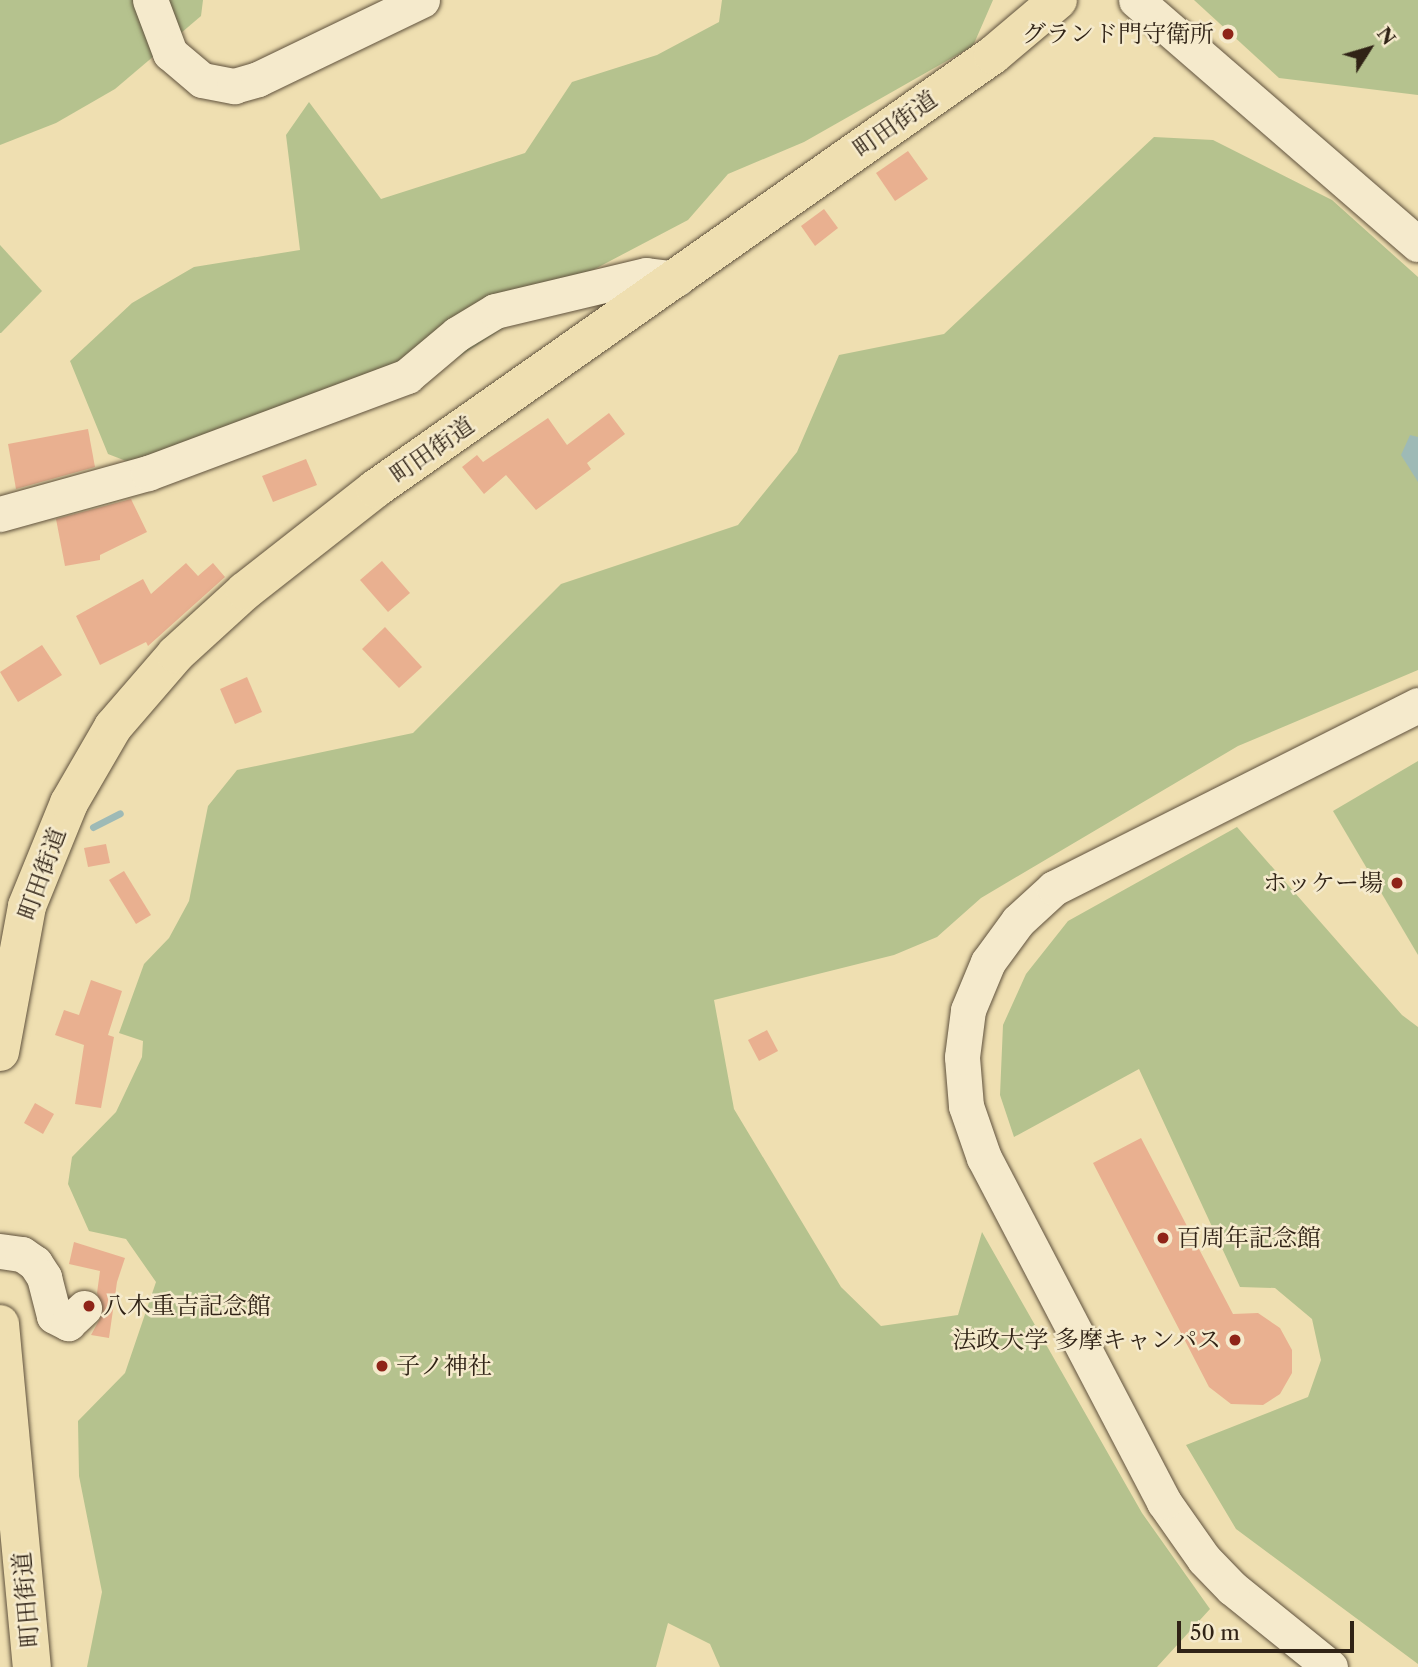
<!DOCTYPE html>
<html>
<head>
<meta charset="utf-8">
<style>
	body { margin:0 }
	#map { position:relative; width:1418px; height:1667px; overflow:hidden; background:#efdfb1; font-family:"Libre Caslon Text","Noto Serif JP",serif }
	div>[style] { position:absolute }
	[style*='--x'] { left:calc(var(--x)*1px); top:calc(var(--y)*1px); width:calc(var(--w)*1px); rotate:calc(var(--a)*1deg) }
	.green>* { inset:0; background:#b5c28e }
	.water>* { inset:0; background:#9ebab6 }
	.stream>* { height:7px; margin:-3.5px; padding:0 3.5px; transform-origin:3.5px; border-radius:3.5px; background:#9ebab6 }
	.building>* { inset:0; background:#e9b090 }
	.roads { filter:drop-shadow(0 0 2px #60523d) drop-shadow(0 0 2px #60523d) }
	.minor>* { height:35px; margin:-17.5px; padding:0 17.5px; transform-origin:17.5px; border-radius:17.5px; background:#f5eacc }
	.major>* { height:38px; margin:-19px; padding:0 19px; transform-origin:19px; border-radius:19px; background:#efdfb1 }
	.dots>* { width:19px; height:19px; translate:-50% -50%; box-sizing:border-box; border:4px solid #f5eacc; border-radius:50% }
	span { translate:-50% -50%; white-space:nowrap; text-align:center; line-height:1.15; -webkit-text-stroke:5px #f5eacc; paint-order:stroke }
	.poi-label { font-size:24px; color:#302316 }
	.right { translate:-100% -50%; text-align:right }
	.left { translate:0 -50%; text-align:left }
	.street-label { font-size:24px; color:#302316 }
	.north { position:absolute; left:1334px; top:14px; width:70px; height:70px; -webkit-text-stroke:5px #f5eacc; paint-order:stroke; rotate:53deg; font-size:19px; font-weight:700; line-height:28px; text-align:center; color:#302316 }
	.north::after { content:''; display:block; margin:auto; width:24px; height:32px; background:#302316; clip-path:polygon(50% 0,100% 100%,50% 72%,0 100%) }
	.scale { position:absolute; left:1177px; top:1621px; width:177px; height:32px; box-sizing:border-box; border:4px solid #302316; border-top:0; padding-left:9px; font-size:21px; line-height:24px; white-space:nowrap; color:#302316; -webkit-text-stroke:5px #f5eacc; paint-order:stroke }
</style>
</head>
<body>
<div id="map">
	<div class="green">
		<div style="clip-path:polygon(0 0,203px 0,201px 16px,115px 89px,56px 123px,0 145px)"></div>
		<div style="clip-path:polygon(722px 0,993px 0,973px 46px,804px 142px,728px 174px,688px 220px,591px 271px,451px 362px,139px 466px,108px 454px,70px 361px,132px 303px,194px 267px,300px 250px,286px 135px,309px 102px,381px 199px,525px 153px,572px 82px,657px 55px,719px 22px)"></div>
		<div style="clip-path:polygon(1194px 0,1418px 0,1418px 95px,1279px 78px)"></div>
		<div style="clip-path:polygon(1154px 137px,1213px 140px,1332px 200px,1418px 277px,1418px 670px,1238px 746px,981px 898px,937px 937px,894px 955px,714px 1000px,734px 1109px,841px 1287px,881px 1326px,958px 1315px,982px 1232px,1142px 1513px,1210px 1609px,1157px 1667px,720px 1667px,710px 1644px,668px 1623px,656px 1667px,87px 1667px,102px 1592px,79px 1476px,78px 1421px,125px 1373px,156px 1282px,126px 1239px,89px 1231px,68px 1184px,72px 1157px,116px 1112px,142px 1057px,143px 1041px,119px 1033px,144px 964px,169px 938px,189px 901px,208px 806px,237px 770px,413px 733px,561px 584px,738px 525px,797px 452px,839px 355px,944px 334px)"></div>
		<div style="clip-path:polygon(0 245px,42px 291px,1px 333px,0 333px)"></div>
		<div style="clip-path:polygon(1418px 761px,1418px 955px,1333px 811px)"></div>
		<div style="clip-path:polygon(1237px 827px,1402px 1015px,1418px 1027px,1418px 1664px,1236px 1529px,1186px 1445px,1308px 1397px,1321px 1360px,1312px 1319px,1275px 1288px,1240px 1287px,1139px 1069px,1014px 1137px,1000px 1095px,1003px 1025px,1026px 974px,1068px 921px)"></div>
	</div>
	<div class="water">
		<div style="clip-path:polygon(1410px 435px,1418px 437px,1418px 482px,1401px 455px)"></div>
	</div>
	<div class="stream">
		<div style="--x:93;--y:827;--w:30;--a:-27"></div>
	</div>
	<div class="building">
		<div style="clip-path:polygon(908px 151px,928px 179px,895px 201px,876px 173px)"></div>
		<div style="clip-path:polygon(824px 209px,838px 228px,815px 246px,801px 226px)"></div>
		<div style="clip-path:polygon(609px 413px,625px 434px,587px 463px,591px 469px,536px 510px,506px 475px,484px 494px,462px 467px,477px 455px,483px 462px,548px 418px,567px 445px)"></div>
		<div style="clip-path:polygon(88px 429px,95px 467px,16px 489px,8px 444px)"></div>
		<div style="clip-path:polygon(306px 459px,317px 485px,273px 502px,262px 476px)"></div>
		<div style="clip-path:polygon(131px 499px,147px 532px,100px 555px,100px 560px,65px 566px,56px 519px)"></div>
		<div style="clip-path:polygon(382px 561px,410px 593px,388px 612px,360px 580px)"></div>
		<div style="clip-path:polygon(186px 563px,198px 576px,213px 563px,225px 577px,148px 646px,146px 642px,100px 665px,76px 616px,143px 579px,151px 594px)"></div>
		<div style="clip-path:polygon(385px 627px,422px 667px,399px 688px,362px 649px)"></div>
		<div style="clip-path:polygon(42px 645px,62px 675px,18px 702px,0 672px)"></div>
		<div style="clip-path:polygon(247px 677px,262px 712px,235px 724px,220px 689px)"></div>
		<div style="clip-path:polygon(106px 844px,110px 863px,88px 867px,84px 848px)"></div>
		<div style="clip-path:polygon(124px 871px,151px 915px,136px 924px,109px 880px)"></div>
		<div style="clip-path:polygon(91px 980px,122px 991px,108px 1035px,114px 1037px,101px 1108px,75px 1104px,84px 1045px,55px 1035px,64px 1010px,79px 1015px)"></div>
		<div style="clip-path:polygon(767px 1030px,778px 1051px,759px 1061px,748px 1040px)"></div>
		<div style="clip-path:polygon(35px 1103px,54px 1114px,43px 1134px,24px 1123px)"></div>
		<div style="clip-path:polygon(1141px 1138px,1233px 1314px,1258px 1313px,1280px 1328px,1292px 1350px,1292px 1373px,1280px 1394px,1263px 1405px,1231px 1404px,1209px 1387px,1093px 1163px)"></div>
		<div style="clip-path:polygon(74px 1242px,125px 1258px,117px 1282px,109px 1338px,91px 1335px,103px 1313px,97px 1293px,100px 1271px,69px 1264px)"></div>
	</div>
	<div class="roads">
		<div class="minor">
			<div style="--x:150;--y:0;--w:57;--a:69.3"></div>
			<div style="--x:170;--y:53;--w:42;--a:40.2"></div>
			<div style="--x:202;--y:80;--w:33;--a:11"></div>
			<div style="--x:234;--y:86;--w:25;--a:-16"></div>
			<div style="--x:258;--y:79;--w:182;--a:-25.7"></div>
			<div style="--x:1136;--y:0;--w:373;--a:40.9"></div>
			<div style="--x:0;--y:514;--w:154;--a:-15.5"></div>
			<div style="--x:148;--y:473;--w:277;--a:-20.5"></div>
			<div style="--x:407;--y:376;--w:65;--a:-40"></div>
			<div style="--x:457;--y:334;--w:44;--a:-31.2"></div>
			<div style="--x:495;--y:311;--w:155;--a:-13.4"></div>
			<div style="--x:646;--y:275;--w:31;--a:7"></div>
			<div style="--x:0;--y:1251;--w:22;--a:8"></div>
			<div style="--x:22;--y:1254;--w:16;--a:35"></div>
			<div style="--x:35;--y:1263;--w:17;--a:57"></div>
			<div style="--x:44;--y:1277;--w:40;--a:75.6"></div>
			<div style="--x:54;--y:1316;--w:16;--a:27"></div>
			<div style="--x:68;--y:1323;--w:22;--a:-43"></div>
			<div style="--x:1330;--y:1667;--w:126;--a:-141.1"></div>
			<div style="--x:1232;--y:1588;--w:40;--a:-134"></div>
			<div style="--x:1204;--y:1559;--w:70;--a:-125.1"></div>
			<div style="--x:1164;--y:1502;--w:388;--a:-117.6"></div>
			<div style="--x:984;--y:1158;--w:55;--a:-109.1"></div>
			<div style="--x:966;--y:1106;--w:49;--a:-94.7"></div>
			<div style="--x:962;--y:1057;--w:47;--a:-82.7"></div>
			<div style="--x:968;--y:1010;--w:52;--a:-67.4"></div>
			<div style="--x:988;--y:962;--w:51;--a:-53.8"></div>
			<div style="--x:1018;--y:921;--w:49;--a:-42.5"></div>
			<div style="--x:1054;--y:888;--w:407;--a:-26.7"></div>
		</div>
		<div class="major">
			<div style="--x:0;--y:1052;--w:148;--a:-79.5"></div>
			<div style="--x:27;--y:906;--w:111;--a:-67.8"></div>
			<div style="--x:69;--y:803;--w:88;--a:-59.9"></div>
			<div style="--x:113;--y:727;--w:96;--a:-49.2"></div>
			<div style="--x:176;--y:654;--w:93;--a:-42.4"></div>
			<div style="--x:245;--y:591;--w:165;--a:-38.1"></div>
			<div style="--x:375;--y:489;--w:755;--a:-35.08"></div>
			<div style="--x:993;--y:55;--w:85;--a:-40.2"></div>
			<div style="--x:0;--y:1324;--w:344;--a:84.7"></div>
		</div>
	</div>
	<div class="dots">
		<div style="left:1228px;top:34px;background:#8f2418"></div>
		<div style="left:1397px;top:883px;background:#8f2418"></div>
		<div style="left:1163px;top:1238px;background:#8f2418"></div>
		<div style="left:89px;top:1306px;background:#8f2418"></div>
		<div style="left:1235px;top:1340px;background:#8f2418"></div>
		<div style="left:382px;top:1366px;background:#8f2418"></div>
	</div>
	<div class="poi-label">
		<span class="right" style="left:1214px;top:34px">グランド門守衛所</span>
		<span class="right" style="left:1383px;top:883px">ホッケー場</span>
		<span class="left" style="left:1177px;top:1238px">百周年記念館</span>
		<span class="left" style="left:103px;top:1306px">八木重吉記念館</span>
		<span class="right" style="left:1221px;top:1340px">法政大学 多摩キャンパス</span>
		<span class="left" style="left:396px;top:1366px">子ノ神社</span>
	</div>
	<div class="street-label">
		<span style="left:895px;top:124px;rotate:-35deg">町田街道</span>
		<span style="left:432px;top:450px;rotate:-35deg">町田街道</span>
		<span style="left:42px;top:874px;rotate:-70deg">町田街道</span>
		<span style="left:26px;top:1600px;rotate:-95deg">町田街道</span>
	</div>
	<div class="north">N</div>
	<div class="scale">50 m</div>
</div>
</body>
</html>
